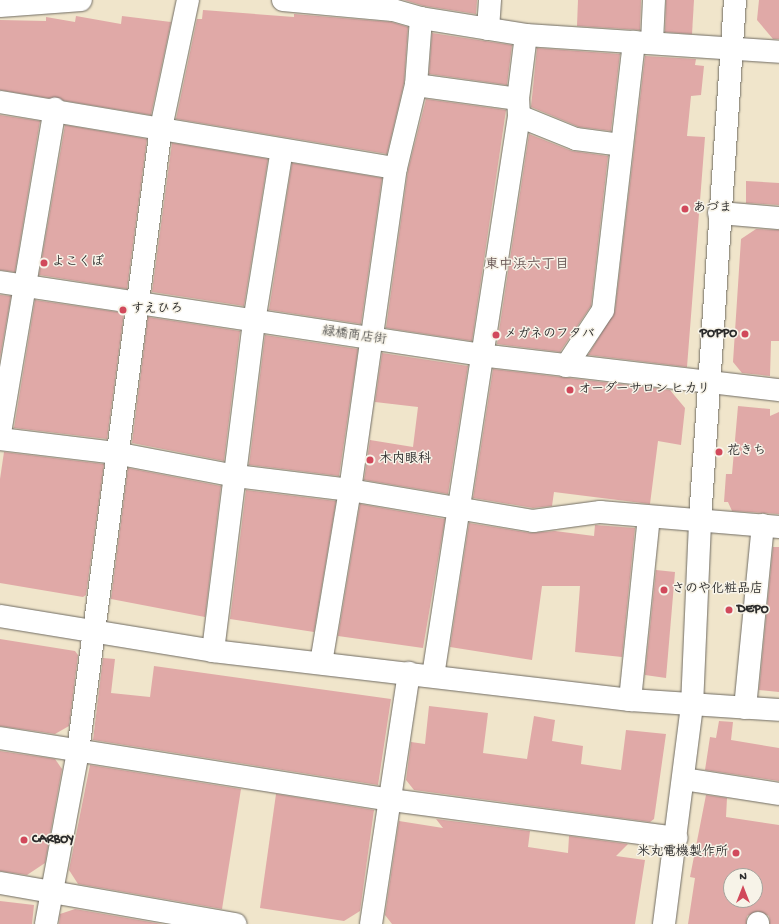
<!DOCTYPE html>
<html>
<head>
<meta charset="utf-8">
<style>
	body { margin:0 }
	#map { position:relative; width:779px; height:924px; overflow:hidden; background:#f0e5cb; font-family:"Gochi Hand","Klee One",sans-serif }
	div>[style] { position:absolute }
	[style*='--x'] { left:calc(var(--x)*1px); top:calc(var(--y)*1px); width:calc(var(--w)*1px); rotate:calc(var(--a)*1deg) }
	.building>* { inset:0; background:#e0a9a7 }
	.roads { filter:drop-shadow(0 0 1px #706c63) drop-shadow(0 0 1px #706c63) }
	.minor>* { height:22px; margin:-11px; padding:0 11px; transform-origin:11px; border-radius:11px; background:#fff }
	.tertiary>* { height:22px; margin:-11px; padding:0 11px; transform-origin:11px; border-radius:11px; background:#fff }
	.dots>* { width:11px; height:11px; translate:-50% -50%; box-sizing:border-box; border:2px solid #f7f3e8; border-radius:50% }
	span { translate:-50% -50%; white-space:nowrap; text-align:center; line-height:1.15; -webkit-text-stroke:3px #f7f3e8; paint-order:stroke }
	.poi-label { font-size:13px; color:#2b2b2b; font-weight:700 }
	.left { translate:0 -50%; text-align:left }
	.right { translate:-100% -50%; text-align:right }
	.street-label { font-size:13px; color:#2b2b2b }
	.neighbourhood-label { font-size:14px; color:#6a5756; font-weight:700 }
	.north { position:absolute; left:723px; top:868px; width:40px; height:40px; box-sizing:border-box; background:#f7f3e8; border:1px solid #a5a39c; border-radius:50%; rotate:0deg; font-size:11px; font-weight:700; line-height:16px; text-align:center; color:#2b2b2b }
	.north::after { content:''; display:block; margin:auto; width:14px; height:18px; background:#d1495b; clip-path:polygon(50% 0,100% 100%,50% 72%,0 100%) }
</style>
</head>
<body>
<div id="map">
	<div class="building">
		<div style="clip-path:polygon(404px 0,477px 0,476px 14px,424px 6px)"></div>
		<div style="clip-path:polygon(578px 0,641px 0,640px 30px,577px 26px)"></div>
		<div style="clip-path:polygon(666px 0,694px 0,692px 34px,665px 32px)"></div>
		<div style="clip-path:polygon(759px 0,779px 0,779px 39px,773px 39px,757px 20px)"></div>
		<div style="clip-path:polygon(203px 10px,294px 17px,294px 14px,391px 22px,408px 27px,404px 83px,387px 154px,176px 119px,197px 19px,202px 19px)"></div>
		<div style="clip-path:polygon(76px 16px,121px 24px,122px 16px,171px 22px,151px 115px,0 90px,0 20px,46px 21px,46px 17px,75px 22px)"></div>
		<div style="clip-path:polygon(432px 33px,512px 45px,507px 85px,429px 74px)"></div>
		<div style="clip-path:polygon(537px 48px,620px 54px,611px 131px,579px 127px,531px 107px)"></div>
		<div style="clip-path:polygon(645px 56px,696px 59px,695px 65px,704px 66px,701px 95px,691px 96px,687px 136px,705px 137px,687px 367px,588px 355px,615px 311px)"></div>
		<div style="clip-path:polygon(426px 99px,506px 110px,472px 341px,386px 328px,408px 170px)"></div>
		<div style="clip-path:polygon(0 115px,40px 121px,15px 272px,0 270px)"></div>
		<div style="clip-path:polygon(65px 125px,147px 139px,127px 289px,39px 275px)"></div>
		<div style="clip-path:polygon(529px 134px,572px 151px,608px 156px,591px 306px,560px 352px,497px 344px)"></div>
		<div style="clip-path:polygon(172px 143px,268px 159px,244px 306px,152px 292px)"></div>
		<div style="clip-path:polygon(292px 163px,382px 178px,361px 324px,269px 310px)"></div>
		<div style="clip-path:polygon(746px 181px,779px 183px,779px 205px,746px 203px)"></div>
		<div style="clip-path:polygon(756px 229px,779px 230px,779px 341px,771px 341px,770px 376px,742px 373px,733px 362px,741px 239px)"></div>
		<div style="clip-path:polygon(0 295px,11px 296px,0 358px)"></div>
		<div style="clip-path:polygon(35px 300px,124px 313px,107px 439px,14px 428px)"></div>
		<div style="clip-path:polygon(148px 317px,240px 331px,224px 461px,132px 443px)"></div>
		<div style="clip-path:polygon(265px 335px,358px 349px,339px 476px,249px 465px)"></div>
		<div style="clip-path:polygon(382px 353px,468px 366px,448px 494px,364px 480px,370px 440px,413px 447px,418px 407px,375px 402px)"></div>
		<div style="clip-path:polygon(493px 369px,670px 390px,685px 408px,681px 445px,658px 441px,650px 504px,554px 492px,552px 506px,533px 508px,473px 498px)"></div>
		<div style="clip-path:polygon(738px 406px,770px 409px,770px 416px,779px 412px,779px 514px,732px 511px,728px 502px,724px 502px,726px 474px,732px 474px)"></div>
		<div style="clip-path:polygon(4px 452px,104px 464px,86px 595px,83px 597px,0 583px,0 479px)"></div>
		<div style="clip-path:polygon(128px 468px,221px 486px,205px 617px,111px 599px)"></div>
		<div style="clip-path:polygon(246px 490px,336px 501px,314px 632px,230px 619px)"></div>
		<div style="clip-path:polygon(360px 504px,445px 519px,423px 648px,338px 636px)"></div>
		<div style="clip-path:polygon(469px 523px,531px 533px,555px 531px,594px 536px,595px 525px,635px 528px,622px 657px,575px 652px,580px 586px,542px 586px,532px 660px,450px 647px)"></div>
		<div style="clip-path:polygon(773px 547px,779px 547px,779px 692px,759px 690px)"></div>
		<div style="clip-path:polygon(656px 570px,675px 572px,666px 678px,645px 675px)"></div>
		<div style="clip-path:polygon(0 639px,75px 651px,78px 655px,69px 726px,55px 734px,0 726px)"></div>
		<div style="clip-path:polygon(103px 658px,115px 659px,111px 693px,150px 697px,154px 666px,391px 699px,378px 785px,93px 740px)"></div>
		<div style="clip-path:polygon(429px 706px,488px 713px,483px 753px,527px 759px,534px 716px,555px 720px,552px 741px,583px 746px,581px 764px,621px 770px,626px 730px,666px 734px,654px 819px,650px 822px,414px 790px,406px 780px,411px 742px,425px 744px)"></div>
		<div style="clip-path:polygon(719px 721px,733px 722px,731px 740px,779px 748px,779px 781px,705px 770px,710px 737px,716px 738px)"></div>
		<div style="clip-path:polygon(0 751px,55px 759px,62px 769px,45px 863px,27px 875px,0 871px)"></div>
		<div style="clip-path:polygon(90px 765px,241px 789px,222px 909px,78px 884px,69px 870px)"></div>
		<div style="clip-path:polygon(276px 794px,374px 810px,360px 911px,344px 921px,260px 908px)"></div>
		<div style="clip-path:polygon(evenodd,706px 795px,727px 798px,726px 817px,779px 825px,779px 924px,770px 924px,769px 916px,758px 911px,747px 916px,746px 924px,688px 924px,695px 878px,690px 877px,706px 795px,731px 876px,755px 876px,755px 900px,731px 900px,731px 876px)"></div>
		<div style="clip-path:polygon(436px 819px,530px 831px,528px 847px,568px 853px,569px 836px,628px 844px,616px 856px,645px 860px,635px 924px,392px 924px,385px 915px,399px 821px,443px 828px)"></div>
		<div style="clip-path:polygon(0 901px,34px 905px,32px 924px,0 924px)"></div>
		<div style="clip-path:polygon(75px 909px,162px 924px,59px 924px,60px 914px)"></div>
	</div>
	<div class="roads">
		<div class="minor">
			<div style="--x:283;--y:0;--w:110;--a:5.2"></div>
			<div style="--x:393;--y:10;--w:29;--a:16"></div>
			<div style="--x:421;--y:18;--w:106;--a:9.2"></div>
			<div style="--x:526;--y:35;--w:254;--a:3.8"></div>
			<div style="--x:0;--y:6;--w:81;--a:-4.2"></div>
			<div style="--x:488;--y:29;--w:29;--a:-86"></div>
			<div style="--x:652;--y:42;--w:42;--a:-87.3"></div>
			<div style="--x:416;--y:85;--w:103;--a:7.8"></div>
			<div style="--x:0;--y:102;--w:401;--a:9.5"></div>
			<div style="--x:519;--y:116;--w:61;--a:22"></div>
			<div style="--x:576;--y:139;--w:45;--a:7.6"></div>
			<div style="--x:719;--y:213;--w:60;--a:4.8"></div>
			<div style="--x:0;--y:282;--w:486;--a:8.6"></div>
			<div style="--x:480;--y:355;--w:301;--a:6.7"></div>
			<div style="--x:566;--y:366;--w:67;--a:-56.5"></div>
			<div style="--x:603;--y:310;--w:270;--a:-83.4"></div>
			<div style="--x:0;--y:433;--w:329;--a:-80.4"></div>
			<div style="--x:0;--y:439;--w:116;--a:6.9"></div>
			<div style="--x:115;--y:453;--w:123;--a:10.8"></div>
			<div style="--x:236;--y:476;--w:115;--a:7"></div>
			<div style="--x:350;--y:490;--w:186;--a:9.6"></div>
			<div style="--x:533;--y:521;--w:68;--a:-7.7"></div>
			<div style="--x:600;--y:512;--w:180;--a:4.8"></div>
			<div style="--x:213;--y:651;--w:332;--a:-82.9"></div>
			<div style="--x:254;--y:322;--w:174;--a:-80.8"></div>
			<div style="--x:321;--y:663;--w:175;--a:-80.5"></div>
			<div style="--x:350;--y:490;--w:325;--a:-81.9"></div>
			<div style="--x:396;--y:168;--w:85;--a:-76.5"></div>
			<div style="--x:416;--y:85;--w:67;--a:-85.7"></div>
			<div style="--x:433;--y:676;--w:567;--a:-81.27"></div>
			<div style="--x:519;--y:116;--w:17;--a:-93"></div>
			<div style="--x:518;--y:99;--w:64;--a:-82.9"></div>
			<div style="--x:630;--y:700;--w:184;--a:-84.1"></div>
			<div style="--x:745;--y:708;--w:184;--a:-84.4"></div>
			<div style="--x:0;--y:738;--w:397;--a:9"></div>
			<div style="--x:392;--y:800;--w:287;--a:7.6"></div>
			<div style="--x:684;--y:779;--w:96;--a:9"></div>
			<div style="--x:0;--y:883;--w:239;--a:9.9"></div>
			<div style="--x:46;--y:924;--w:176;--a:-79.5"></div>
			<div style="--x:78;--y:751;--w:629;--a:-82.41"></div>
			<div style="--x:161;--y:128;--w:131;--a:-78.1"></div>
			<div style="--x:371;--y:924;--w:254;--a:-81.4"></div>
			<div style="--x:758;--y:924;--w:1;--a:-90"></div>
		</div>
		<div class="tertiary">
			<div style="--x:0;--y:616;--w:216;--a:9.3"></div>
			<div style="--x:213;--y:651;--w:420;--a:6.7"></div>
			<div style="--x:630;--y:700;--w:149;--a:3.8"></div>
			<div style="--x:664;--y:924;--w:220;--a:-82.7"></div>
			<div style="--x:692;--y:706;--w:186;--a:-87.5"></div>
			<div style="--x:700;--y:520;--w:521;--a:-86.15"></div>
		</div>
	</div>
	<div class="dots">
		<div style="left:685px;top:209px;background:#d1495b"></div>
		<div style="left:44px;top:263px;background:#d1495b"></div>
		<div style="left:123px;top:310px;background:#d1495b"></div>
		<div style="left:745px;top:334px;background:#d1495b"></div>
		<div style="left:496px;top:335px;background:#d1495b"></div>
		<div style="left:570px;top:390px;background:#d1495b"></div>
		<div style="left:719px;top:452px;background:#d1495b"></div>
		<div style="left:370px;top:460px;background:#d1495b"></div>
		<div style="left:664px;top:590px;background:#d1495b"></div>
		<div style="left:729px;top:610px;background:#d1495b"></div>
		<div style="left:24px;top:840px;background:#d1495b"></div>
		<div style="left:736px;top:853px;background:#d1495b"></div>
	</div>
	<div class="poi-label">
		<span class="left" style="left:693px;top:209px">あづま</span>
		<span class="left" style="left:52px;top:263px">よこくぼ</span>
		<span class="left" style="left:131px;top:310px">すえひろ</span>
		<span class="right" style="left:737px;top:334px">POPPO</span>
		<span class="left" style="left:504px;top:335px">メガネのフタバ</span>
		<span class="left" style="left:578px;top:390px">オーダーサロン ヒカリ</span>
		<span class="left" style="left:727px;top:452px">花きち</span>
		<span class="left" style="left:379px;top:460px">木内眼科</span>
		<span class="left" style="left:672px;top:590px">さのや化粧品店</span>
		<span class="left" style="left:737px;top:610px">DEPO</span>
		<span class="left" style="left:32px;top:840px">CARBOY</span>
		<span class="right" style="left:728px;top:853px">米丸電機製作所</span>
	</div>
	<div class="street-label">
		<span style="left:354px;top:337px;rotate:8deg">緑橋商店街</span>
	</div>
	<div class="neighbourhood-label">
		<span style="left:527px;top:266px">東中浜六丁目</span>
	</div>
	<div class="north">N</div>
</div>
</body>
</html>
